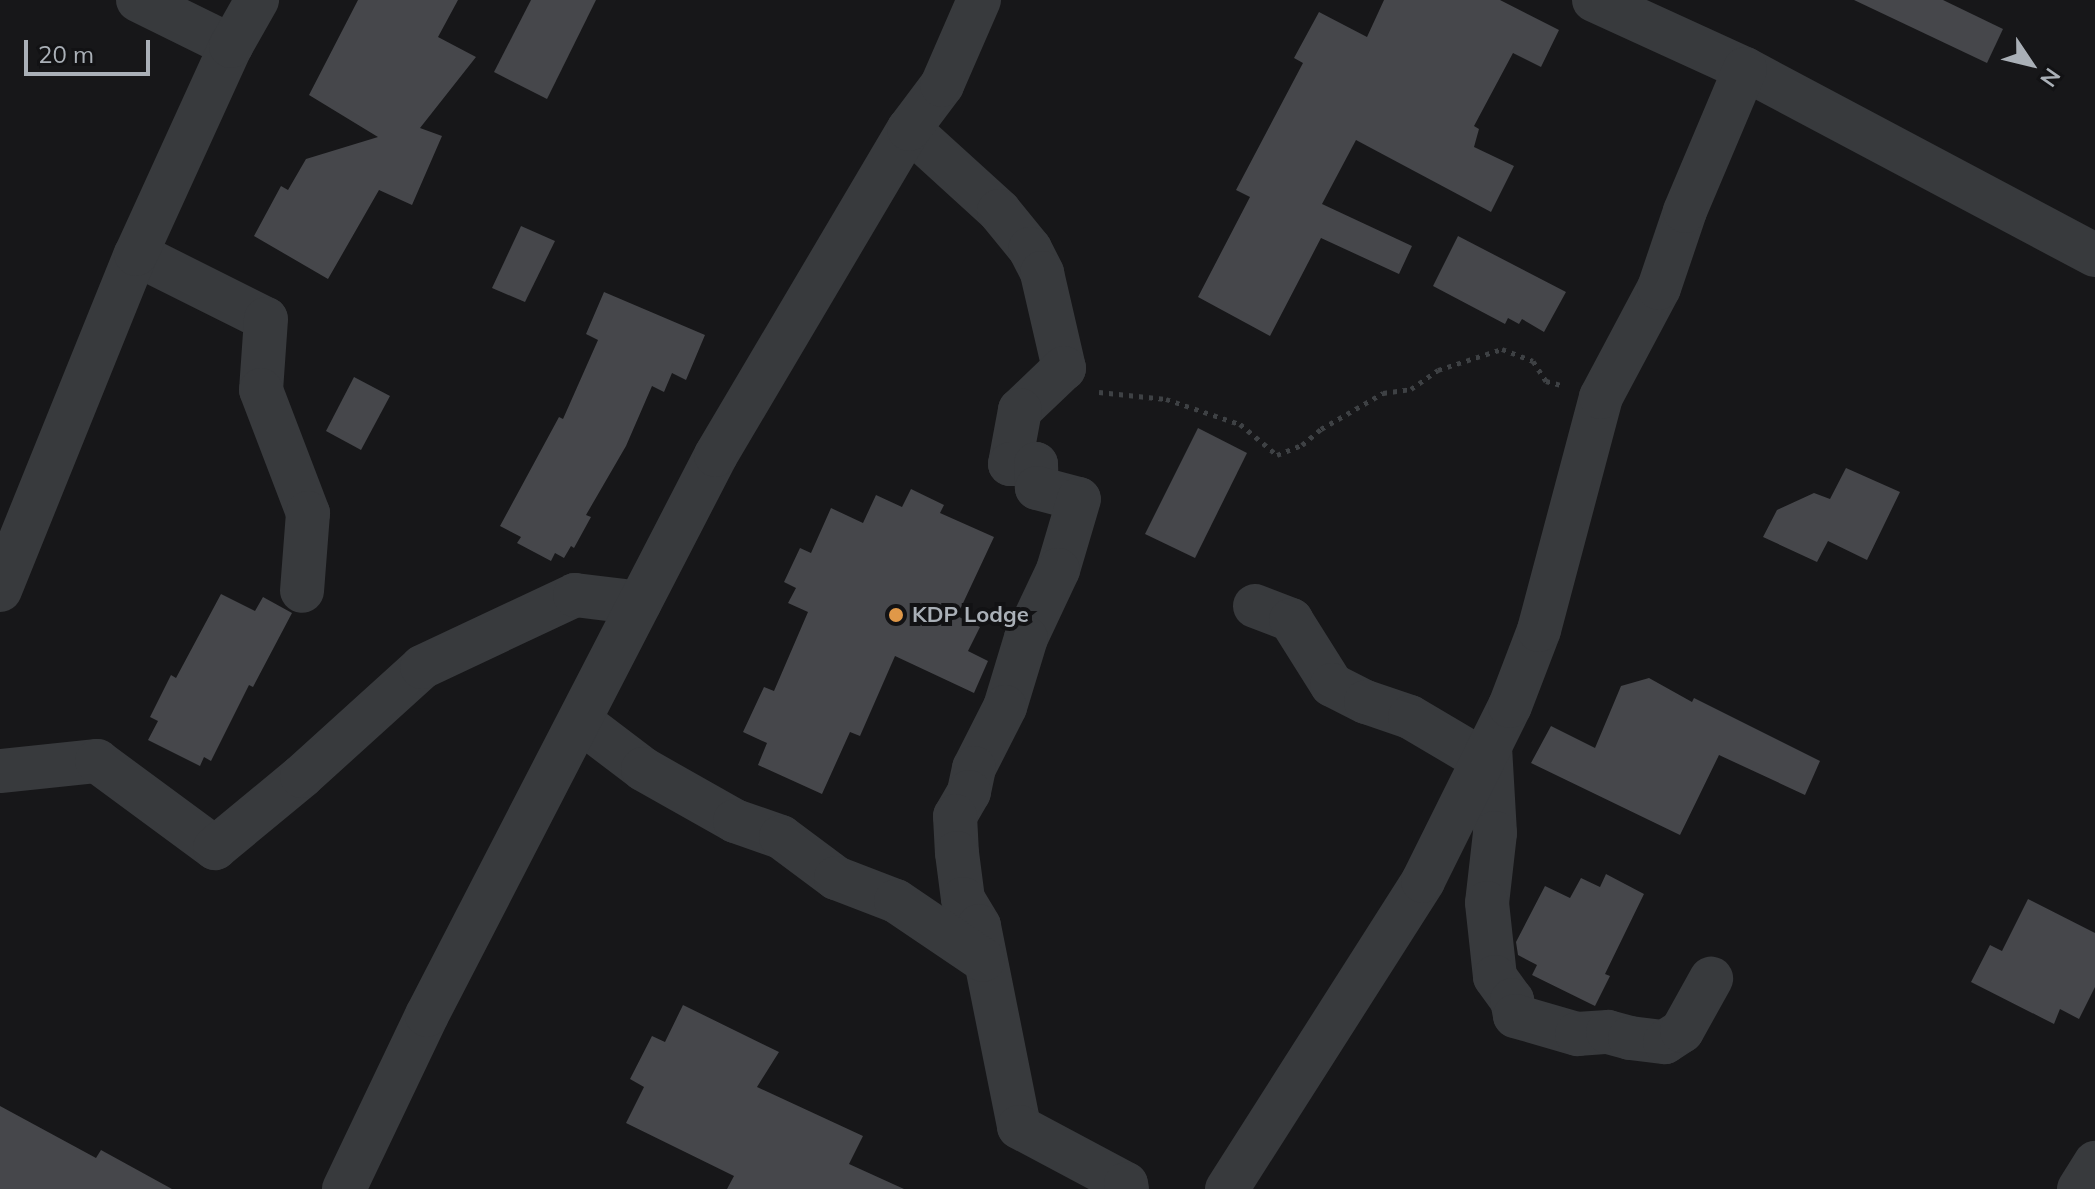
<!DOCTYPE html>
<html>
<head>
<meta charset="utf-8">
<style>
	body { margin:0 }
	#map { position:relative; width:2095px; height:1189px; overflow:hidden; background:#171719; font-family:Mulish,sans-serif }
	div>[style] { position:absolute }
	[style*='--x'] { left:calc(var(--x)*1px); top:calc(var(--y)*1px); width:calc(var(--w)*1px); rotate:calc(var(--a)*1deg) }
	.building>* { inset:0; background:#46474b }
	.path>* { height:5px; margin-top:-2.5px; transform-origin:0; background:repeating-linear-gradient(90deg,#3e4144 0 4px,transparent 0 10px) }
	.minor>* { height:44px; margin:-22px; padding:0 22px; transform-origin:22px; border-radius:22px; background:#383a3d }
	.dots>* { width:22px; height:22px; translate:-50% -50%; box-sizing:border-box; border:4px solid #121214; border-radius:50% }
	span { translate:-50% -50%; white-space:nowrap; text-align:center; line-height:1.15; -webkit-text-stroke:8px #121214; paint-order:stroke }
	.poi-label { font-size:22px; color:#aab0b7; font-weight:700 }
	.left { translate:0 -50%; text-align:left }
	.north { position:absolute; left:1991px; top:24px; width:80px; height:80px; -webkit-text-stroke:6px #121214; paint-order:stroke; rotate:125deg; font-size:22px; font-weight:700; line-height:32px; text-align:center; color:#aab0b7 }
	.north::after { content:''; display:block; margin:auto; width:28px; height:36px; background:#aab0b7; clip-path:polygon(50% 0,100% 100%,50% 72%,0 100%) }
	.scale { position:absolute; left:24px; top:40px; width:126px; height:36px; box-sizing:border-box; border:4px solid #aab0b7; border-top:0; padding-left:10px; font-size:24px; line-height:28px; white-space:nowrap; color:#aab0b7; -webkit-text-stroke:6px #121214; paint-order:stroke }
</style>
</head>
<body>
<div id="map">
	<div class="building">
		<div style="clip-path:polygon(358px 0,458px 0,438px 37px,476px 57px,420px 128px,442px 136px,412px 205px,379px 190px,328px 279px,254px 236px,281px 186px,288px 190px,306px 159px,378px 137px,309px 95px)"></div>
		<div style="clip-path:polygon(531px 0,596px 0,547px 99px,494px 72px)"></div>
		<div style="clip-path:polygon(1384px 0,1500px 0,1559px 30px,1541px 67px,1513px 53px,1474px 126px,1479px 129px,1474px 147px,1514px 166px,1491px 212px,1356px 140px,1322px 204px,1412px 246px,1399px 274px,1321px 238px,1270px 336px,1198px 297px,1250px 197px,1236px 190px,1303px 63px,1294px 58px,1319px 12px,1367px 37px)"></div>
		<div style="clip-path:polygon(1854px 0,1943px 0,2003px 29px,1987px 63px)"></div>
		<div style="clip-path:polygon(521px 226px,555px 241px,525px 302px,492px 288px)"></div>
		<div style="clip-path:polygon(1458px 236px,1566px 292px,1544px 332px,1522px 319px,1519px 324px,1508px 318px,1505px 324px,1433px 286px)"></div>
		<div style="clip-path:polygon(604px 292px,705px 335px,686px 380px,672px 373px,664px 392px,652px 386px,626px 446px,586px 515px,591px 517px,574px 548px,571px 546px,564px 558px,555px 553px,551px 561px,517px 543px,521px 537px,500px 526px,559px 417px,563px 419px,598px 340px,586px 334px)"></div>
		<div style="clip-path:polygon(354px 377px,390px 396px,361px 450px,326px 431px)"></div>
		<div style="clip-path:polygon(1198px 428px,1247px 453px,1195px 558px,1145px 534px)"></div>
		<div style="clip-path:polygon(1846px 468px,1900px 492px,1867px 560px,1828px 541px,1817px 562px,1763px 537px,1777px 510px,1814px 493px,1830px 499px)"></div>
		<div style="clip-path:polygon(911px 489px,944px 505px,940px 513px,994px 537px,957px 616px,980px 627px,968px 651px,988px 661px,974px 693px,895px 656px,860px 736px,850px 732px,822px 794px,758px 765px,767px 743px,743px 732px,764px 687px,774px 691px,808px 612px,788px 603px,796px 588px,784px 582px,800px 548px,811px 553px,831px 508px,863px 523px,876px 495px,902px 507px)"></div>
		<div style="clip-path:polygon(221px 594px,255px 611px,263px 597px,292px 613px,253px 687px,249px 685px,211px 761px,204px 757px,200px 766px,148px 740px,158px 721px,150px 717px,171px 675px,176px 678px)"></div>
		<div style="clip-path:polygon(1649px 678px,1692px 702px,1694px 698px,1820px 761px,1805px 795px,1719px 755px,1680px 835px,1531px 763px,1551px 726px,1595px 748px,1621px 686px)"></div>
		<div style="clip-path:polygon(1606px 874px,1644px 894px,1605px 974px,1610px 976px,1595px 1006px,1532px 975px,1537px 965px,1518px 955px,1516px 942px,1545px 886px,1570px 898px,1581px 878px,1600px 887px)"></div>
		<div style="clip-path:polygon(2028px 899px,2095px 933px,2095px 987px,2079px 1019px,2060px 1009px,2054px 1024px,1971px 982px,1990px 945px,2002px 951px)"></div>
		<div style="clip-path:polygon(683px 1005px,779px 1052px,757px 1087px,863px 1136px,849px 1164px,904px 1189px,727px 1189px,734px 1176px,626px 1123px,644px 1087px,630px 1079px,652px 1036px,665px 1042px)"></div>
		<div style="clip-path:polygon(0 1106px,96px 1158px,101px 1150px,172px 1189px,0 1189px)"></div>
	</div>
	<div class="path">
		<div style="--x:1099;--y:392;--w:67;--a:6"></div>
		<div style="--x:1166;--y:399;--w:78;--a:18.7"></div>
		<div style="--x:1240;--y:424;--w:48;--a:40"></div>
		<div style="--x:1277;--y:455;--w:27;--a:-22"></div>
		<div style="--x:1302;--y:445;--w:25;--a:-40"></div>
		<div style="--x:1321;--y:429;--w:72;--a:-30.1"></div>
		<div style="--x:1383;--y:393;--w:28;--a:-8"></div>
		<div style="--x:1411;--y:389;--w:33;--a:-35"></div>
		<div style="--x:1438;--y:370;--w:67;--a:-18.2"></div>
		<div style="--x:1502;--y:349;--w:33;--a:21"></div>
		<div style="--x:1533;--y:361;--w:24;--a:57"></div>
		<div style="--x:1546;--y:381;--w:16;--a:15"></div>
	</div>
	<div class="minor">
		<div style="--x:138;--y:0;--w:104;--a:26.3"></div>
		<div style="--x:1594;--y:0;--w:166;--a:24.6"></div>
		<div style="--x:1745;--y:69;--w:396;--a:28"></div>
		<div style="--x:909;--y:129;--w:122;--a:42.3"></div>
		<div style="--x:999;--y:211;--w:49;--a:50.8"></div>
		<div style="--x:1030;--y:249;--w:27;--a:63"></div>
		<div style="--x:1042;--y:273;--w:98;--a:77"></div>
		<div style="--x:1064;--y:368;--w:61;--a:136.3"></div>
		<div style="--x:1020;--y:410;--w:55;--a:100.5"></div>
		<div style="--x:1010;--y:464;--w:26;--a:0"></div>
		<div style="--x:1036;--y:464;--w:24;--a:88"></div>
		<div style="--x:1037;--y:488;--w:43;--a:14.7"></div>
		<div style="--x:1079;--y:499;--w:74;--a:106.5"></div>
		<div style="--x:1058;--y:570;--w:75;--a:115.2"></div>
		<div style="--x:1026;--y:638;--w:72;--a:106.9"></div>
		<div style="--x:1005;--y:707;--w:68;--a:116.9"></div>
		<div style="--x:974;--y:768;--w:25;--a:102"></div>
		<div style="--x:969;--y:792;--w:28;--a:120"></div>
		<div style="--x:955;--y:816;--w:37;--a:87"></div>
		<div style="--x:957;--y:853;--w:46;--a:82.6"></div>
		<div style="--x:963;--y:899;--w:31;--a:59"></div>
		<div style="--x:979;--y:926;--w:205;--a:78.7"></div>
		<div style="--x:1019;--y:1127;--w:121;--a:28"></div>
		<div style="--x:1126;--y:1184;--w:5;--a:79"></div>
		<div style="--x:136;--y:254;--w:145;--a:26.6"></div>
		<div style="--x:266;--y:319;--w:71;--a:94"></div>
		<div style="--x:261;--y:390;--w:132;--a:69.1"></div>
		<div style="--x:308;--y:513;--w:78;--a:94.4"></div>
		<div style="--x:0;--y:590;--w:362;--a:-68"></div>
		<div style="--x:136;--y:254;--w:229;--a:-65.5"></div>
		<div style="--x:231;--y:46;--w:53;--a:-60.5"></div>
		<div style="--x:1255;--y:606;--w:39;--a:21"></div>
		<div style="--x:1291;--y:620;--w:77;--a:57.8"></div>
		<div style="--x:1332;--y:685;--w:38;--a:27"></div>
		<div style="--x:1366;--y:702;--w:46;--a:18.8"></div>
		<div style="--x:1410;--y:717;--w:82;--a:30.6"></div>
		<div style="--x:580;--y:721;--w:79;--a:37.3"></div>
		<div style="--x:643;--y:769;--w:106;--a:29.5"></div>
		<div style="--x:735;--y:821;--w:49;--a:19.2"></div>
		<div style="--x:781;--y:837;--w:69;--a:36.7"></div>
		<div style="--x:836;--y:878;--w:64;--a:21"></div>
		<div style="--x:896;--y:901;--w:105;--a:34.1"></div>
		<div style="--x:1490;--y:747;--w:86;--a:86.7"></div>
		<div style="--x:1495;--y:833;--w:70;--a:96.5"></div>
		<div style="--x:1487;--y:903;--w:74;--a:83.8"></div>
		<div style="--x:1495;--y:977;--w:29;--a:54"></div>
		<div style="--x:1512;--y:1000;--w:16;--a:79"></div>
		<div style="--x:1515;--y:1016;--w:65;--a:16.2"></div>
		<div style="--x:1577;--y:1034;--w:31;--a:-4"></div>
		<div style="--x:1608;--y:1032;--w:23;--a:15"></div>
		<div style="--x:1630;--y:1038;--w:35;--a:7"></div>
		<div style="--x:1665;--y:1042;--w:20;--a:-33"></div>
		<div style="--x:1682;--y:1031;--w:60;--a:-60.9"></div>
		<div style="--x:0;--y:771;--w:98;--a:-5.9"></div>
		<div style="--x:97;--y:761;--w:147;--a:36.4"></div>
		<div style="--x:215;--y:848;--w:113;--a:-39.6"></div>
		<div style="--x:302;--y:776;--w:162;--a:-42.2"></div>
		<div style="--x:422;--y:667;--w:169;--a:-25.2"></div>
		<div style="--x:575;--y:595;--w:65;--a:7"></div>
		<div style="--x:344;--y:1189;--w:193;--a:-64.5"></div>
		<div style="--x:427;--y:1015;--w:630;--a:-62.7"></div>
		<div style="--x:716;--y:455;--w:379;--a:-59.4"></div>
		<div style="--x:909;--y:129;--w:55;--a:-53.1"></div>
		<div style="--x:942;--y:85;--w:93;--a:-66.5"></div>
		<div style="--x:1227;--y:1189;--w:365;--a:-57.5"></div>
		<div style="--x:1423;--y:881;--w:195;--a:-63.6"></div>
		<div style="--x:1510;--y:706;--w:81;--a:-69.1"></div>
		<div style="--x:1539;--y:630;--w:241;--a:-75.1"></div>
		<div style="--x:1601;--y:397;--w:123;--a:-62"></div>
		<div style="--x:1659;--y:288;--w:81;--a:-71.3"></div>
		<div style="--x:1685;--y:211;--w:154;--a:-67.1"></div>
		<div style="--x:2079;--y:1189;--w:31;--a:-58"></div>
	</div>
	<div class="dots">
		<div style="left:896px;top:615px;background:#e09848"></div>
	</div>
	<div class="poi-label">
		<span class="left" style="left:912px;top:615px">KDP Lodge</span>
	</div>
	<div class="north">N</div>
	<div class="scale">20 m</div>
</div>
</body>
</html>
